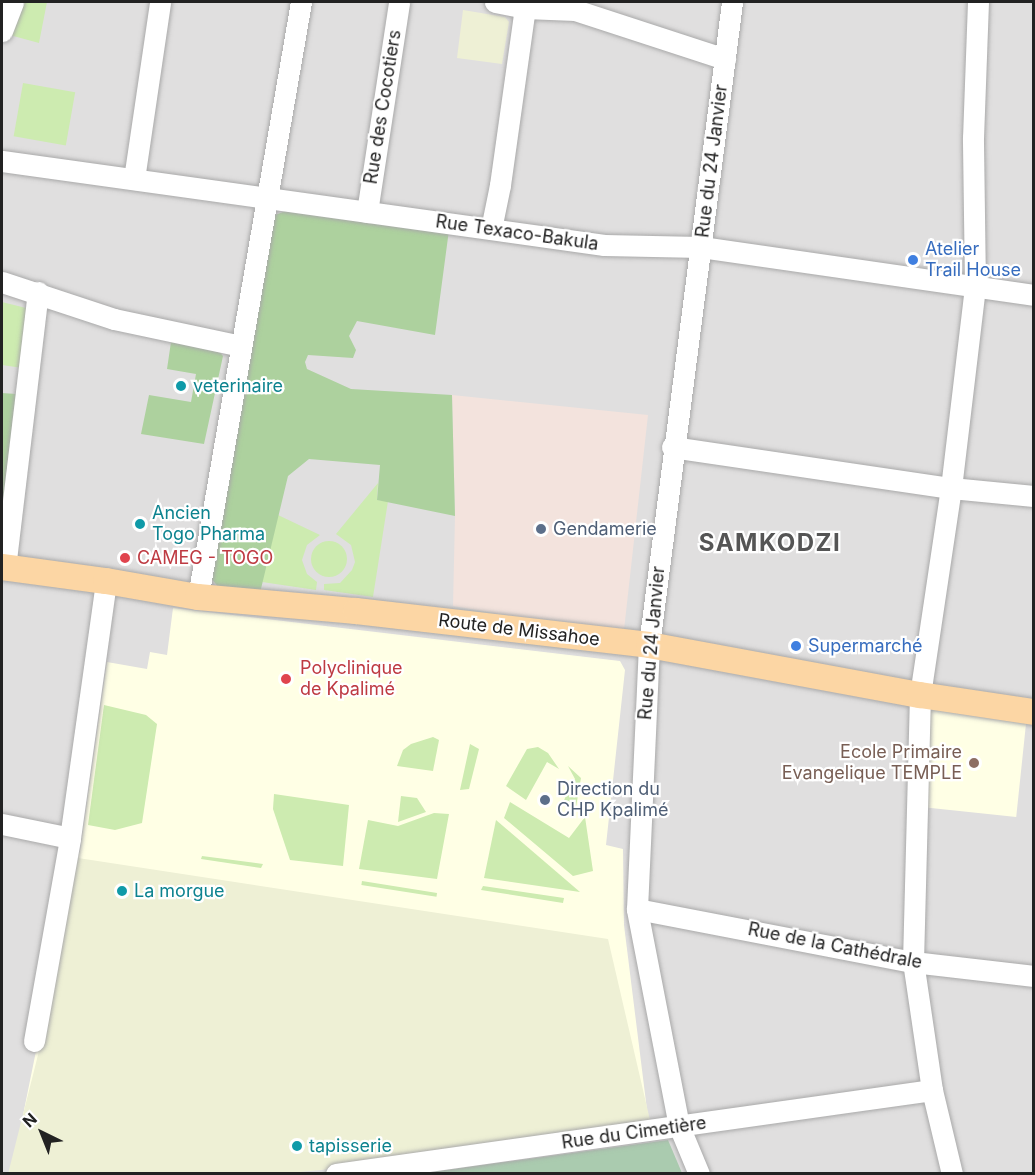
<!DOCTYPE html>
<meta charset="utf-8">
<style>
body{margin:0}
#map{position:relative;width:1035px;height:1175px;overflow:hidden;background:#f2efe9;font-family:Inter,sans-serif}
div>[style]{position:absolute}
.residential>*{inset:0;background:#e0dfdf;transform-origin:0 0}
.education>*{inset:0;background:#ffffe5;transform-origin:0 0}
.military>*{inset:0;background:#f3e3dd}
.farmland>*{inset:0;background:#eef0d5}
.grass>*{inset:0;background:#cdebb0;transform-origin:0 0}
.round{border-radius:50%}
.forest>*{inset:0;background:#add19e}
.cemetery>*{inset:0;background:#aacbaf}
.roads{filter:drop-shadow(0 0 2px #a9a9a9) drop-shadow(0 0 2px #a9a9a9)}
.minor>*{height:21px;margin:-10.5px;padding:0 10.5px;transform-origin:10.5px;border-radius:10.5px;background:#fff}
.major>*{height:26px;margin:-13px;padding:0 13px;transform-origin:13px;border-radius:13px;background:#fcd6a4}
.dots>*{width:16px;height:16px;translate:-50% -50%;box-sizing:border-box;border:3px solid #fff;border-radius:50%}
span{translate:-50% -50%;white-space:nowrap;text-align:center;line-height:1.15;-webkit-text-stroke:4.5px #fff;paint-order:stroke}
.street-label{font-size:18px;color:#222}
.shop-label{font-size:18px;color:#366cbe}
.left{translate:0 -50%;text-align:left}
.culture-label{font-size:18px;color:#0d838f}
.service-label{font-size:18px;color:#4e5e75}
.health-label{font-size:18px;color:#be3a42}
.education-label{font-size:18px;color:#785e54}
.right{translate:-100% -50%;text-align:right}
.district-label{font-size:24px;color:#555;font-weight:700;letter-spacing:1.5px}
.frame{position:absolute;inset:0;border:3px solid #222;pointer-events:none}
.north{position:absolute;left:12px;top:1103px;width:60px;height:60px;-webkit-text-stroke:4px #fff;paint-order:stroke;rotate:317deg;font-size:16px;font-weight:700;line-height:24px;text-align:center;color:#222}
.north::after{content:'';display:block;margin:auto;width:21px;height:27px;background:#222;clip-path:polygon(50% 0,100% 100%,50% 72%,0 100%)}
</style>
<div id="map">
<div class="residential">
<i style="left:2px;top:2px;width:1031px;height:1172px"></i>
</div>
<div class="education">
<i style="clip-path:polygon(173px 608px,620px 661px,625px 670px,606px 845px,623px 849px,624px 925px,650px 1134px,11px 1174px,73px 869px,80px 851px,107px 662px,147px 669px,150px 652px,167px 655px)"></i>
<i style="left:927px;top:709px;width:100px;height:98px;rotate:6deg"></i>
</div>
<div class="military">
<i style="clip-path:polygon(452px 395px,648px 415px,624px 630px,542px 621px,453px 606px,455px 516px)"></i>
</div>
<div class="farmland">
<i style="clip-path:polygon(463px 10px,505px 17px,509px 22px,502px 64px,457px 58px)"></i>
<i style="clip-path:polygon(78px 858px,608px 939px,653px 1133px,648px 1138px,290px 1173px,8px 1174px,40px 1047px)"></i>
</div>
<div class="grass">
<i style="clip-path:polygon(16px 2px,47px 2px,39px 43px,6px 34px)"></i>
<i style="left:23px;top:83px;width:53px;height:54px;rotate:10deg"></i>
<i style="clip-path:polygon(2px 302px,38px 311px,29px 369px,2px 365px)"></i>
<i style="clip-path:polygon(378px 483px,377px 500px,388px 501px,373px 597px,324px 590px,324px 584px,340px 583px,352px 570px,355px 562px,351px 545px,336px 534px)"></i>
<i style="clip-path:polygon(278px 515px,320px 535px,307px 545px,302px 560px,307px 574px,317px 582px,316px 590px,262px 582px)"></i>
<i class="round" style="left:311px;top:541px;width:36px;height:36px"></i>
<i style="clip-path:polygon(104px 705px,146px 715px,157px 724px,142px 823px,115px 830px,88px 825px)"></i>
<i style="clip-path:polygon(433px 737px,439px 740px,433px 771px,397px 766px,403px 750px,411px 744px)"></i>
<i style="clip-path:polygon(470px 744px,479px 749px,469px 789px,460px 790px)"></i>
<i style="clip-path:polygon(538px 747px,548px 753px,559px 769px,547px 762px,526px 800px,506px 786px,527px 749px)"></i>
<i style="clip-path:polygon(568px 766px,581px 778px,576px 807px,564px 800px,575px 779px)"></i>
<i style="clip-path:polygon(274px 794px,349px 805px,343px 866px,290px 860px,273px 809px)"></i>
<i style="clip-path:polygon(401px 796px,417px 798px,426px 812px,398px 822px)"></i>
<i style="clip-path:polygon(510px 802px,569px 838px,585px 817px,593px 871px,573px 876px,504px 818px)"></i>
<i style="clip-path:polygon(434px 813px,449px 814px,437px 879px,359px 869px,368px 820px,398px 826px)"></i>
<i style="clip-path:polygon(496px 820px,580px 892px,484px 878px)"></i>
<i style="clip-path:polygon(202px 856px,263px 864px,261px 868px,201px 859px)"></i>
<i style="left:362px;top:881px;width:76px;height:4px;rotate:9deg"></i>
<i style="clip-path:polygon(483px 886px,564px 898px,563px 903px,481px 890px)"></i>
</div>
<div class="forest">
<i style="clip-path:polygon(291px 209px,449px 230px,435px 335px,357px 321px,349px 336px,356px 350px,353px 358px,308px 355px,305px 362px,307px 369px,351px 389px,452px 395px,455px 516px,377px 500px,380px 465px,309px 459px,288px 476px,260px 593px,219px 588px,206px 572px,275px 215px)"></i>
<i style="clip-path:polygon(171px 342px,218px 350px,223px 356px,204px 444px,141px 434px,149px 395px,191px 402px,196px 374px,167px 369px)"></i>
<i style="clip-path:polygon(2px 393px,16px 394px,2px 547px)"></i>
</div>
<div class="cemetery">
<i style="clip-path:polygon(668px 1140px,682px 1173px,424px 1173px)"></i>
</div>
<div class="roads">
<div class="minor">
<i style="left:495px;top:2px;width:31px;rotate:11deg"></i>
<i style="left:525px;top:8px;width:50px;rotate:2.3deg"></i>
<i style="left:575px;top:10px;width:158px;rotate:18.1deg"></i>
<i style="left:2px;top:31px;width:31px;rotate:-69deg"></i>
<i style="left:2px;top:161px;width:608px;rotate:7.94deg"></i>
<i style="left:604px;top:245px;width:97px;rotate:1.2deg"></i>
<i style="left:701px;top:247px;width:336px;rotate:8.2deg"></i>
<i style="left:134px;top:179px;width:179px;rotate:-81.6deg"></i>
<i style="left:367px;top:212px;width:212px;rotate:-81.3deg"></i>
<i style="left:491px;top:229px;width:45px;rotate:-78.4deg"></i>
<i style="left:500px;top:185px;width:179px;rotate:-82deg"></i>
<i style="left:2px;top:282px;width:118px;rotate:18.3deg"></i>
<i style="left:114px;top:319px;width:130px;rotate:12deg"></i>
<i style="left:672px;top:447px;width:282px;rotate:8.4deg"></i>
<i style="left:951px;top:488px;width:83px;rotate:5.5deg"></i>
<i style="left:5px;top:568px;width:278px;rotate:-83.2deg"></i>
<i style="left:198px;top:597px;width:604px;rotate:-80.18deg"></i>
<i style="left:2px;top:824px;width:69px;rotate:11.6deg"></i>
<i style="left:637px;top:909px;width:281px;rotate:10.9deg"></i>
<i style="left:913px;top:962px;width:122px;rotate:6.6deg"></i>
<i style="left:34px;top:1041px;width:206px;rotate:-79.9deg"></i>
<i style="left:70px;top:838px;width:260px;rotate:-82deg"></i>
<i style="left:336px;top:1174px;width:602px;rotate:-8.02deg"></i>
<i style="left:699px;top:1174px;width:52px;rotate:-112.6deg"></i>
<i style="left:679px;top:1126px;width:221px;rotate:-101deg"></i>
<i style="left:637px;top:909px;width:264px;rotate:-87.4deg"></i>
<i style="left:649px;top:645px;width:648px;rotate:-82.64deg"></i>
<i style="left:952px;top:1174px;width:86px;rotate:-103.4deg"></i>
<i style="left:932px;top:1090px;width:129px;rotate:-98.4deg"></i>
<i style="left:913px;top:962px;width:267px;rotate:-88.5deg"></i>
<i style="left:920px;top:695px;width:209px;rotate:-81.5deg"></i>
<i style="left:951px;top:488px;width:203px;rotate:-83.2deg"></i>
<i style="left:975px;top:286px;width:148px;rotate:-90.8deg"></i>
<i style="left:973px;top:138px;width:136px;rotate:-87.9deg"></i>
</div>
<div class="major">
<i style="left:2px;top:567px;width:105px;rotate:7.7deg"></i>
<i style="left:106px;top:581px;width:93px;rotate:9.9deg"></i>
<i style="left:198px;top:597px;width:159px;rotate:5.1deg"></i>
<i style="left:356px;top:611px;width:295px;rotate:6.6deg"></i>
<i style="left:649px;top:645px;width:276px;rotate:10.5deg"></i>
<i style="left:920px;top:695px;width:115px;rotate:8.5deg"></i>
</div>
</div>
<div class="dots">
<i style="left:913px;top:260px;background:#3f7fe0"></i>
<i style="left:181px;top:386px;background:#0f9aa8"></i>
<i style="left:140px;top:524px;background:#0f9aa8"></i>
<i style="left:541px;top:529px;background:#5c6f8a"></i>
<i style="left:125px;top:558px;background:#e0444e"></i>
<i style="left:796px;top:646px;background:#3f7fe0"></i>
<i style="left:286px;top:679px;background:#e0444e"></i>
<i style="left:974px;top:763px;background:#8d6e63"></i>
<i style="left:545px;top:800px;background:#5c6f8a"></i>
<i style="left:122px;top:891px;background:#0f9aa8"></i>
<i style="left:297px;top:1146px;background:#0f9aa8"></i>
</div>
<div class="street-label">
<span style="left:383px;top:107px;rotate:-81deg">Rue des Cocotiers</span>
<span style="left:712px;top:161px;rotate:-83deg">Rue du 24 Janvier</span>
<span style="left:517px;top:233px;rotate:8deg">Rue Texaco-Bakula</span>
<span style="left:519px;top:630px;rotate:7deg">Route de Missahoe</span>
<span style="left:652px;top:643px;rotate:-85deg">Rue du 24 Janvier</span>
<span style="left:835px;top:946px;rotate:11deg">Rue de la Cathédrale</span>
<span style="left:634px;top:1133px;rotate:-8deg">Rue du Cimetière</span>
</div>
<div class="shop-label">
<span class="left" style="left:925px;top:260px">Atelier<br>Trail House</span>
<span class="left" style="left:808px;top:646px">Supermarché</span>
</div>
<div class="culture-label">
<span class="left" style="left:193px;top:386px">veterinaire</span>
<span class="left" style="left:152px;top:524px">Ancien<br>Togo Pharma</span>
<span class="left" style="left:134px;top:891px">La morgue</span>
<span class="left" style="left:309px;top:1146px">tapisserie</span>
</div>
<div class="service-label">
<span class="left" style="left:553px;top:529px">Gendamerie</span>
<span class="left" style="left:557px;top:800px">Direction du<br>CHP Kpalimé</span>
</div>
<div class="health-label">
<span class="left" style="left:137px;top:558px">CAMEG - TOGO</span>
<span class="left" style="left:300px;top:679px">Polyclinique<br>de Kpalimé</span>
</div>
<div class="education-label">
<span class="right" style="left:962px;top:763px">Ecole Primaire<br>Evangelique TEMPLE</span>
</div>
<div class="district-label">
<span style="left:770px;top:543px">SAMKODZI</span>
</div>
<div class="frame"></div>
<div class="north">N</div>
</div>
